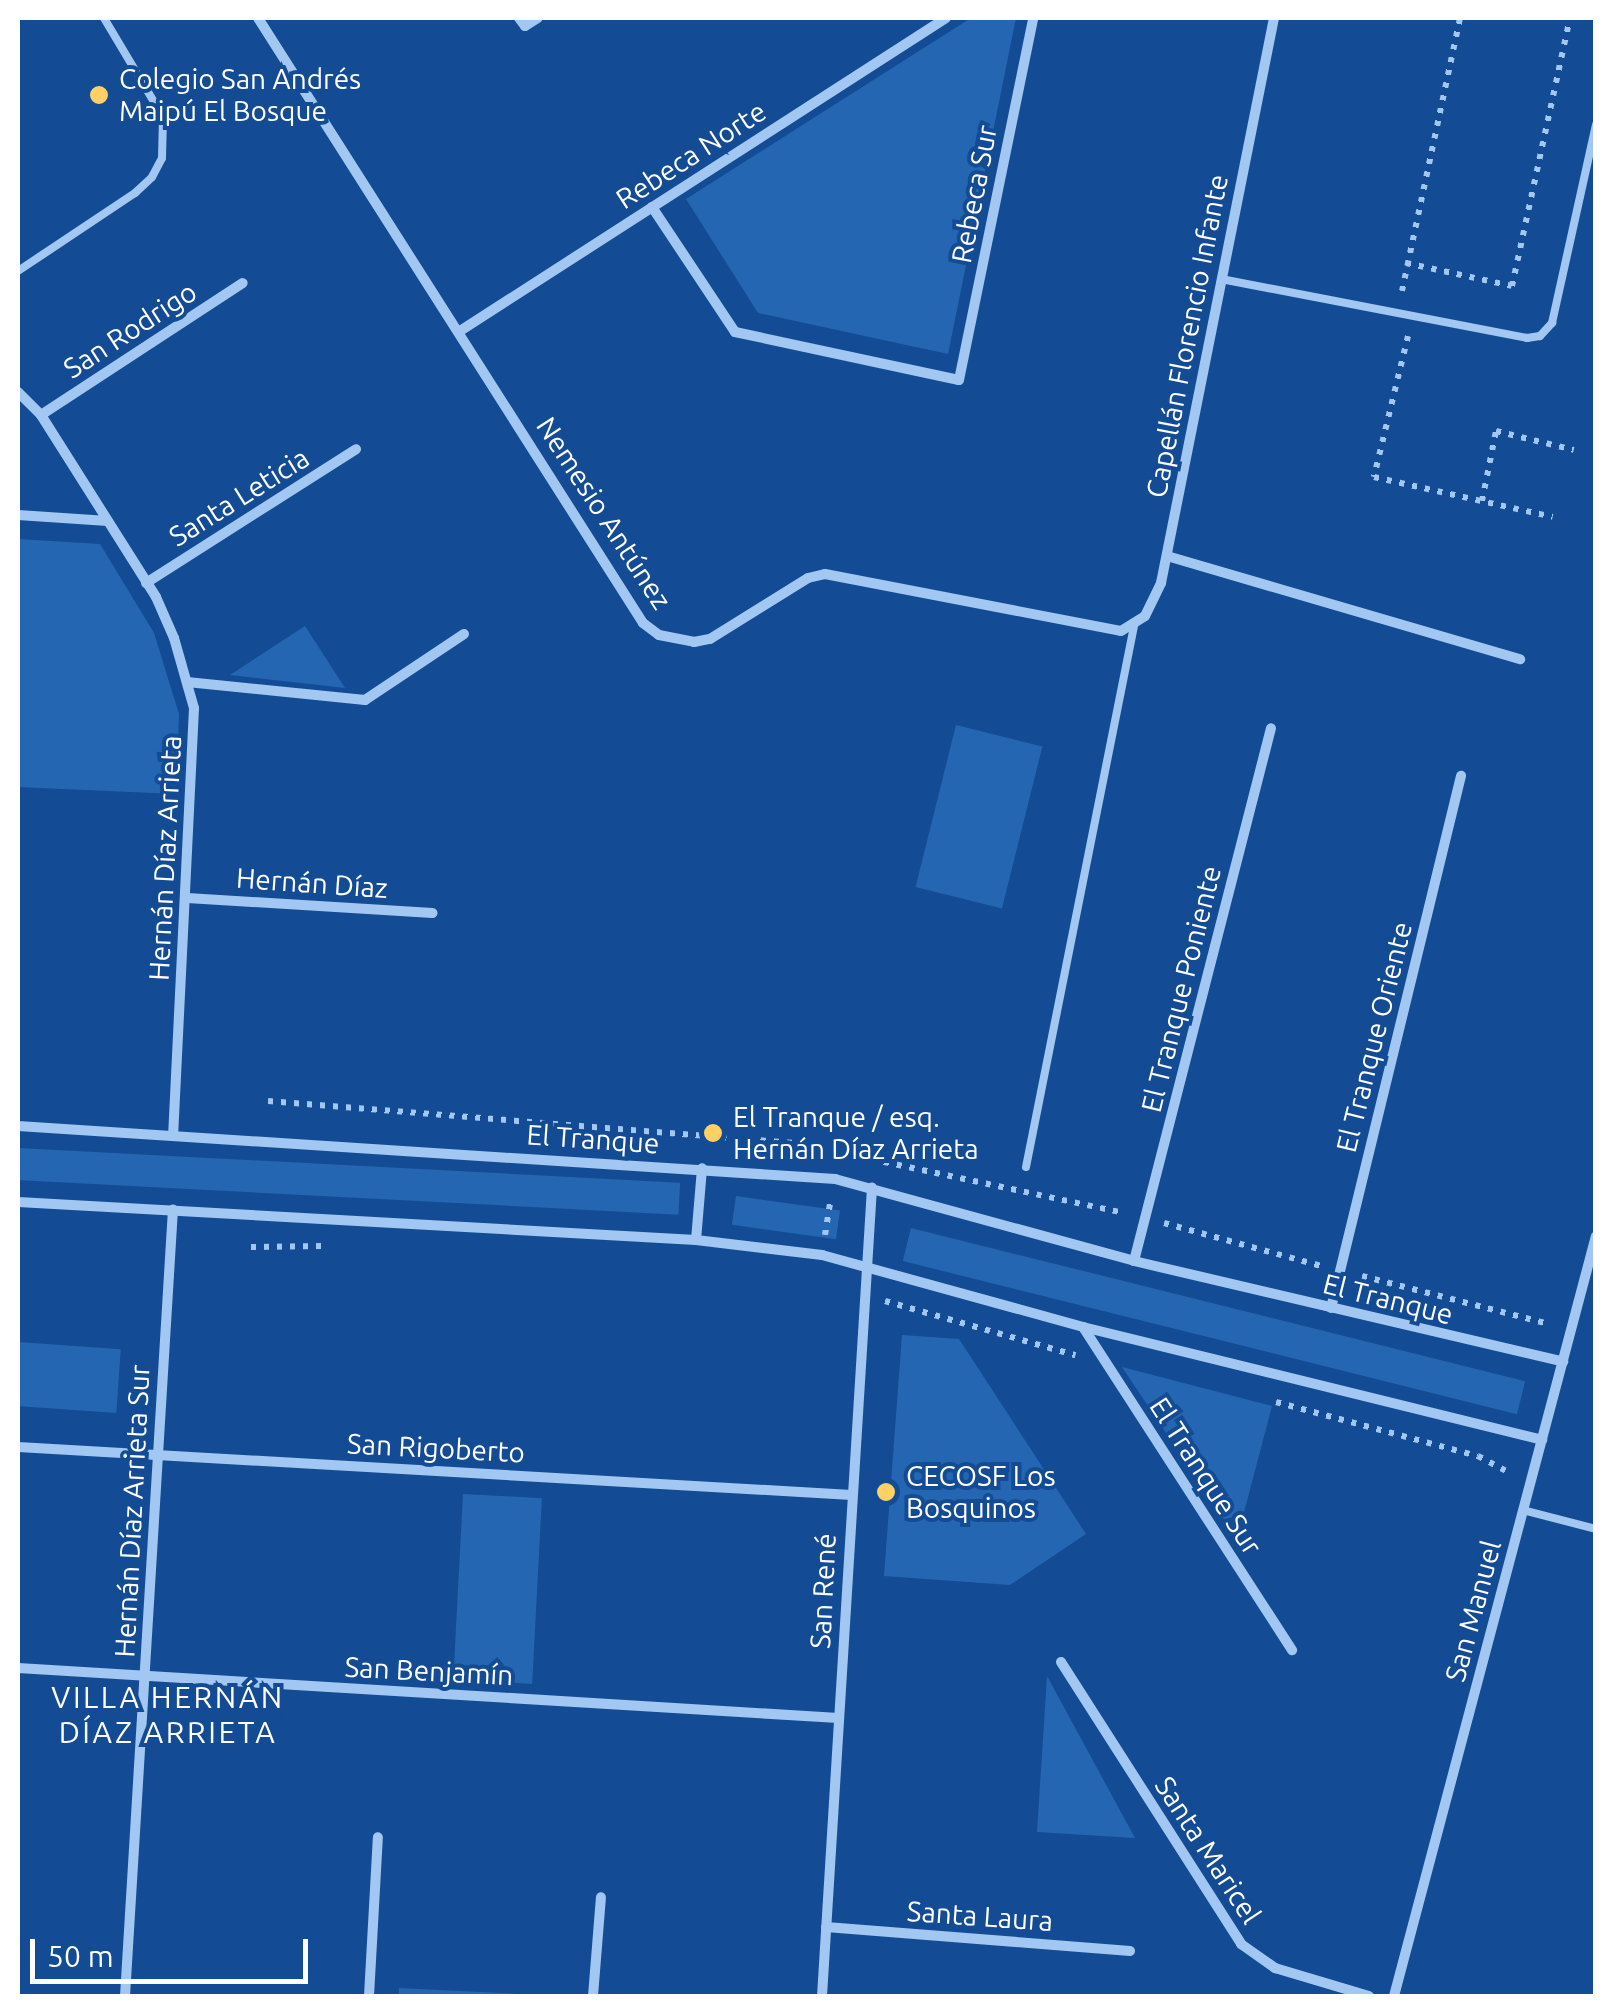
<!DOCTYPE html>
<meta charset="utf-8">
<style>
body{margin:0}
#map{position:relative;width:1613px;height:2014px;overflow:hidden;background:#134c94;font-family:Ubuntu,sans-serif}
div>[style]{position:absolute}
.green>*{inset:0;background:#2566b3;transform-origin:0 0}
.path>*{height:6px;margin-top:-3px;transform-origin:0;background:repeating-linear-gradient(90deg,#a2c7f2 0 5px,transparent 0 13px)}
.service>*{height:8px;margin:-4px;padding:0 4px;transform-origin:4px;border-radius:4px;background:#a2c7f2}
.minor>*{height:10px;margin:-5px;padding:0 5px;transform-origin:5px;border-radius:5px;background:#a2c7f2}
.dots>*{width:28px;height:28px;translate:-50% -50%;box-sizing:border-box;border:5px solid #134c94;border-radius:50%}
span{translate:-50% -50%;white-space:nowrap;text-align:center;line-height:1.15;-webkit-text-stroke:8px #134c94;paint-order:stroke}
.poi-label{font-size:28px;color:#fff}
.left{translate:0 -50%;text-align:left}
.street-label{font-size:28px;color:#fff}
.neighbourhood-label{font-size:30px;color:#fff;letter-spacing:2.5px}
.frame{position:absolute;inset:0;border:20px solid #fff;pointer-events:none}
.scale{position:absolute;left:30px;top:1939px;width:278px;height:45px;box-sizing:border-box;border:5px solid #fff;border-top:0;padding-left:12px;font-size:30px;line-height:35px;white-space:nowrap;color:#fff;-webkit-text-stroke:8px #134c94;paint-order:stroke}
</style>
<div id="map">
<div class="green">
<i style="clip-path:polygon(971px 18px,1016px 18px,948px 354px,758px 313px,686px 199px)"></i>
<i style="clip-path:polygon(18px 539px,100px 544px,154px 633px,179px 714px,176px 794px,18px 787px)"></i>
<i style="clip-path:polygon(305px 626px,345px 688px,230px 675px)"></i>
<i style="left:956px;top:725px;width:89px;height:167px;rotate:14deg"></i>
<i style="left:18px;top:1148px;width:663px;height:32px;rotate:3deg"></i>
<i style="left:736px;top:1196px;width:105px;height:29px;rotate:8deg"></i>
<i style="left:911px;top:1228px;width:633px;height:34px;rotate:14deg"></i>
<i style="clip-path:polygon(902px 1335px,959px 1339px,1086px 1534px,1010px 1585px,884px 1576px)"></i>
<i style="left:18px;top:1342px;width:103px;height:64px;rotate:4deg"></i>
<i style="clip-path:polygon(1122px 1367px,1272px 1406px,1237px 1539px)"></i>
<i style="left:463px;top:1494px;width:79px;height:186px;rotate:3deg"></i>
<i style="clip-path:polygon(1047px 1676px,1135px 1838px,1037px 1832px)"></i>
<i style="clip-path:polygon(399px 1988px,560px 1996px,399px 1996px)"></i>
</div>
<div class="path">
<i style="left:1406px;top:263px;width:108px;rotate:12.2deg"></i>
<i style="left:1512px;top:286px;width:274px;rotate:-77.8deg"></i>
<i style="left:1402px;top:291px;width:279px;rotate:-78deg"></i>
<i style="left:1408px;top:336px;width:145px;rotate:103.6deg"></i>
<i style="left:1374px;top:477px;width:183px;rotate:12.6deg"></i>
<i style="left:1482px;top:501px;width:71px;rotate:-78.7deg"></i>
<i style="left:1496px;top:431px;width:80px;rotate:13.7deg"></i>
<i style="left:268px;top:1101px;width:529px;rotate:4.56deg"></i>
<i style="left:795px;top:1143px;width:335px;rotate:12deg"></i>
<i style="left:1164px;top:1223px;width:163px;rotate:15.3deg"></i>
<i style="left:825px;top:1235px;width:37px;rotate:-81deg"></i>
<i style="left:251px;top:1247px;width:71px;rotate:-0.8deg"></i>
<i style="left:1362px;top:1276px;width:193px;rotate:14.4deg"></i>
<i style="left:885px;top:1301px;width:198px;rotate:15.9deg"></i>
<i style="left:1276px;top:1402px;width:209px;rotate:15deg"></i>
<i style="left:1478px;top:1456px;width:38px;rotate:28deg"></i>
</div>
<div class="service">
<i style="left:18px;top:271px;width:141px;rotate:-33.7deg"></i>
<i style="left:135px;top:193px;width:23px;rotate:-43deg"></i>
<i style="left:152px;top:177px;width:21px;rotate:-62deg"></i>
<i style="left:162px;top:158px;width:41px;rotate:-88.6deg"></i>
<i style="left:163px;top:117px;width:115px;rotate:-120.8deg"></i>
<i style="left:1221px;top:279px;width:312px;rotate:10.9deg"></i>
<i style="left:1527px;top:338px;width:13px;rotate:-9deg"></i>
<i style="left:1540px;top:336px;width:18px;rotate:-47deg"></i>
<i style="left:1552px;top:323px;width:203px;rotate:-77.5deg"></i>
<i style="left:1026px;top:1167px;width:552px;rotate:-78.71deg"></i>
<i style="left:1523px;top:1510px;width:75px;rotate:14.6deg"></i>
</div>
<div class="minor">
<i style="left:258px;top:18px;width:717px;rotate:57.53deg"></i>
<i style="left:643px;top:623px;width:20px;rotate:37deg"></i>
<i style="left:659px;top:635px;width:36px;rotate:11deg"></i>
<i style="left:694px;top:642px;width:16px;rotate:-11deg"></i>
<i style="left:710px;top:639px;width:115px;rotate:-31.9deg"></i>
<i style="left:808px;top:578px;width:17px;rotate:-13deg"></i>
<i style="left:825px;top:574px;width:301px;rotate:10.9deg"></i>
<i style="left:1121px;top:631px;width:28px;rotate:-32deg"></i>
<i style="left:1145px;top:616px;width:37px;rotate:-64deg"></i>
<i style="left:1161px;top:583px;width:576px;rotate:-78.69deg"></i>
<i style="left:519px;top:18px;width:10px;rotate:53deg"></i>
<i style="left:525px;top:26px;width:15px;rotate:-32deg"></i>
<i style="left:652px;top:207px;width:150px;rotate:56.4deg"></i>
<i style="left:735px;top:332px;width:229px;rotate:12.1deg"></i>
<i style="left:959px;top:380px;width:369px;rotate:-78.4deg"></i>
<i style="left:460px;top:331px;width:578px;rotate:-32.78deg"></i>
<i style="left:18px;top:392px;width:33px;rotate:45deg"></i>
<i style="left:41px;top:415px;width:215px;rotate:57.7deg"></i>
<i style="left:156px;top:597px;width:45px;rotate:66.3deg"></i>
<i style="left:174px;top:638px;width:73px;rotate:74.1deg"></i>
<i style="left:194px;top:708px;width:428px;rotate:92.8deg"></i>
<i style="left:41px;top:415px;width:241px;rotate:-33.2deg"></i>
<i style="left:18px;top:515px;width:90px;rotate:3.8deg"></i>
<i style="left:1167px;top:556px;width:368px;rotate:16.3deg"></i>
<i style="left:146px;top:583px;width:249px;rotate:-32.5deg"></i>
<i style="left:187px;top:682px;width:179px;rotate:5.8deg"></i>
<i style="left:365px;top:700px;width:119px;rotate:-33.7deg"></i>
<i style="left:187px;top:898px;width:246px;rotate:3.5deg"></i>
<i style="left:18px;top:1126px;width:819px;rotate:3.71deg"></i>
<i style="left:835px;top:1179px;width:310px;rotate:15.3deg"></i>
<i style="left:1134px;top:1261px;width:441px;rotate:13.2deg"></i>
<i style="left:18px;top:1202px;width:679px;rotate:3.21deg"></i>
<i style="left:696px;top:1240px;width:127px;rotate:6.8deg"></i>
<i style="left:822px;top:1255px;width:271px;rotate:15.4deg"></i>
<i style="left:1083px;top:1327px;width:473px;rotate:13.8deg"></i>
<i style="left:696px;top:1240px;width:72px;rotate:-85.2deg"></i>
<i style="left:1134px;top:1261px;width:550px;rotate:-75.58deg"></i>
<i style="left:1331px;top:1308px;width:548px;rotate:-76.27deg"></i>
<i style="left:1083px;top:1327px;width:385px;rotate:57.1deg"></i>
<i style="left:18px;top:1447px;width:835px;rotate:3.29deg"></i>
<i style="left:1061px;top:1662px;width:335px;rotate:57.4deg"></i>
<i style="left:1241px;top:1944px;width:42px;rotate:35.2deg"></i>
<i style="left:1275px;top:1968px;width:98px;rotate:16.6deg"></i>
<i style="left:18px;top:1668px;width:822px;rotate:3.49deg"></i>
<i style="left:826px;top:1927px;width:305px;rotate:4.5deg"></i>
<i style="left:125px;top:1996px;width:788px;rotate:-86.51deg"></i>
<i style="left:369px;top:1996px;width:159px;rotate:-86.8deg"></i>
<i style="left:593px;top:1996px;width:99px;rotate:-85.4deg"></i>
<i style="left:822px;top:1996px;width:810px;rotate:-86.46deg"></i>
<i style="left:1394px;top:1996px;width:786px;rotate:-75.12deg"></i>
</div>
<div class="dots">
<i style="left:99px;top:95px;background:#ffd063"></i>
<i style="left:713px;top:1133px;background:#ffd063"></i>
<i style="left:886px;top:1492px;background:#ffd063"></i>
</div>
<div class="poi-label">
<span class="left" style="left:119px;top:95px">Colegio San Andrés<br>Maipú El Bosque</span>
<span class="left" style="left:733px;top:1133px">El Tranque / esq.<br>Hernán Díaz Arrieta</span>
<span class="left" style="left:906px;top:1492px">CECOSF Los<br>Bosquinos</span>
</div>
<div class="street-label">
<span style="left:691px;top:155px;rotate:-33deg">Rebeca Norte</span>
<span style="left:974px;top:194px;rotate:-79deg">Rebeca Sur</span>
<span style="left:130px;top:330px;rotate:-33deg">San Rodrigo</span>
<span style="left:1187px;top:336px;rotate:-79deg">Capellán Florencio Infante</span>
<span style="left:239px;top:497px;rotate:-32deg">Santa Leticia</span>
<span style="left:604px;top:513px;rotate:57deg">Nemesio Antúnez</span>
<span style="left:165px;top:858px;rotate:-87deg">Hernán Díaz Arrieta</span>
<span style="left:312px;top:883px;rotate:4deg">Hernán Díaz</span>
<span style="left:1181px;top:989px;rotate:-76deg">El Tranque Poniente</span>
<span style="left:1374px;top:1037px;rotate:-76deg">El Tranque Oriente</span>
<span style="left:593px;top:1139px;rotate:4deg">El Tranque</span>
<span style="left:1388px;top:1299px;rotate:14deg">El Tranque</span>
<span style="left:436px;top:1448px;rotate:3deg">San Rigoberto</span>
<span style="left:1206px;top:1476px;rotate:57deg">El Tranque Sur</span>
<span style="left:132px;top:1511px;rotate:-87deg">Hernán Díaz Arrieta Sur</span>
<span style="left:823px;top:1591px;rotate:-87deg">San René</span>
<span style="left:1473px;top:1611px;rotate:-75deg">San Manuel</span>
<span style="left:429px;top:1671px;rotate:3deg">San Benjamín</span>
<span style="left:1208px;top:1850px;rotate:57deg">Santa Maricel</span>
<span style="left:980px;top:1916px;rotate:4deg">Santa Laura</span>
</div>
<div class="neighbourhood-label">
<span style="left:168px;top:1714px">VILLA HERNÁN<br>DÍAZ ARRIETA</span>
</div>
<div class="frame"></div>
<div class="scale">50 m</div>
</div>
